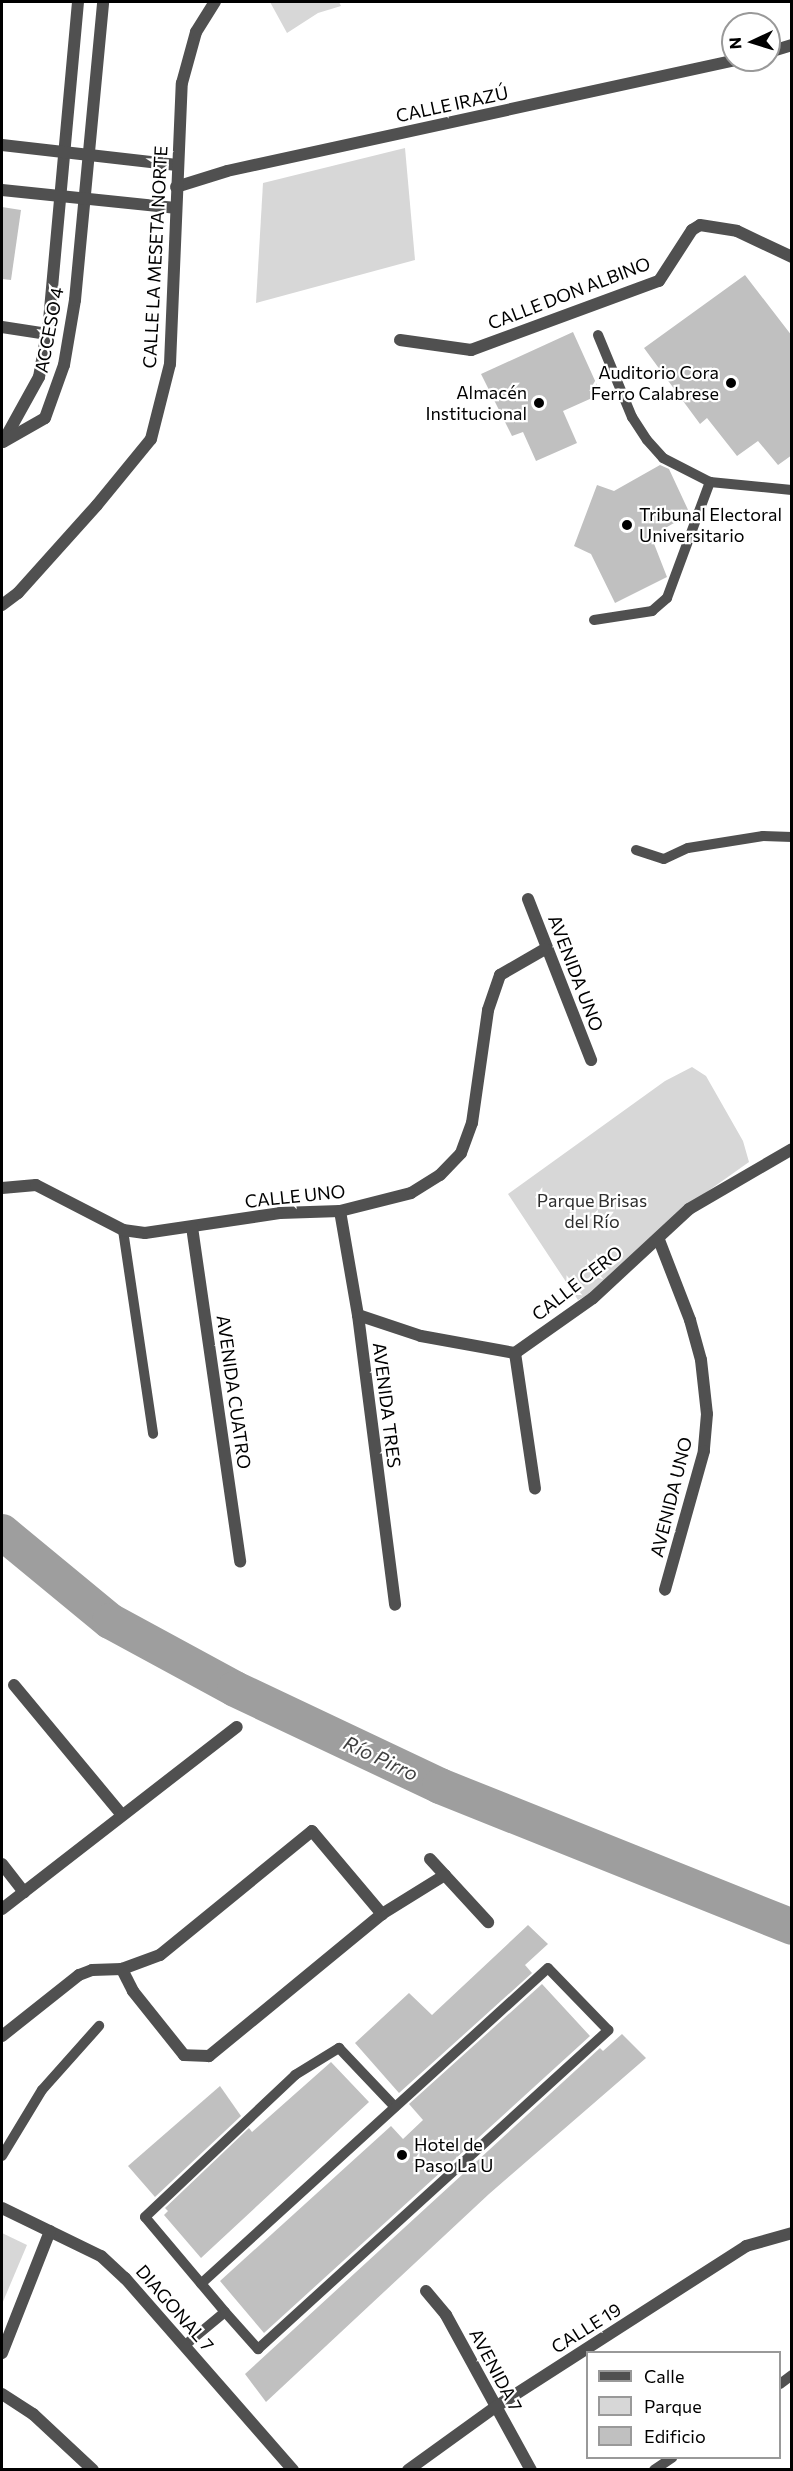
<!DOCTYPE html>
<meta charset="utf-8">
<style>
body{margin:0}
#map{position:relative;width:793px;height:2471px;overflow:hidden;background:#fff;font-family:Commissioner,sans-serif}
div>[style]{position:absolute}
.green>*{inset:0;background:#d7d7d7}
.river>*{height:36px;margin:-18px;padding:0 18px;transform-origin:18px;border-radius:18px;background:#9e9e9e}
.building>*{inset:0;background:#c0c0c0}
.lane>*{height:10px;margin:-5px;padding:0 5px;transform-origin:5px;border-radius:5px;background:#505050}
.street>*{height:12px;margin:-6px;padding:0 6px;transform-origin:6px;border-radius:6px;background:#505050}
.dots>*{width:16px;height:16px;translate:-50% -50%;box-sizing:border-box;border:3px solid #fff;border-radius:50%}
span{translate:-50% -50%;white-space:nowrap;text-align:center;line-height:1.15;-webkit-text-stroke:4.5px #fff;paint-order:stroke}
.street-label{font-size:18px;color:#000}
.poi-label{font-size:18px;color:#000}
.right{translate:-100% -50%;text-align:right}
.left{translate:0 -50%;text-align:left}
.park-label{font-size:18px;color:#2e2e2e}
.water-label{font-size:20px;color:#3f3f3f;font-style:italic}
.frame{position:absolute;inset:0;border:3px solid #000;pointer-events:none}
.legend{position:absolute;left:586px;top:2351px;width:195px;height:108px;box-sizing:border-box;background:#fff;border:2px solid #999;margin:0;padding:8px 10px;list-style:none;font-size:18px;color:#000}
.legend li{display:flex;align-items:center;gap:12px;height:30px}
.legend b{width:30px;border:2px solid #999}
.north{position:absolute;left:721px;top:12px;width:60px;height:60px;box-sizing:border-box;background:#fff;border:2px solid #999;border-radius:50%;rotate:266deg;font-size:16px;font-weight:700;line-height:24px;text-align:center;color:#000}
.north::after{content:'';display:block;margin:auto;width:21px;height:27px;background:#000;clip-path:polygon(50% 0,100% 100%,50% 72%,0 100%)}
</style>
<div id="map">
<div class="green">
<i style="clip-path:polygon(270px 2px,339px 2px,341px 6px,318px 13px,287px 33px)"></i>
<i style="clip-path:polygon(405px 148px,415px 260px,256px 303px,263px 183px)"></i>
<i style="clip-path:polygon(692px 1067px,706px 1076px,743px 1141px,749px 1162px,684px 1208px,591px 1293px,578px 1300px,508px 1194px,665px 1081px)"></i>
<i style="clip-path:polygon(2px 2233px,27px 2245px,2px 2304px)"></i>
</div>
<div class="river">
<i style="left:2px;top:1532px;width:140px;rotate:39.5deg"></i>
<i style="left:110px;top:1621px;width:142px;rotate:28.5deg"></i>
<i style="left:235px;top:1689px;width:227px;rotate:25.3deg"></i>
<i style="left:440px;top:1786px;width:379px;rotate:21.8deg"></i>
</div>
<div class="building">
<i style="clip-path:polygon(2px 207px,21px 210px,11px 280px,2px 279px)"></i>
<i style="clip-path:polygon(745px 275px,792px 336px,792px 455px,778px 465px,758px 441px,737px 456px,707px 418px,700px 424px,644px 348px)"></i>
<i style="clip-path:polygon(573px 332px,601px 394px,563px 411px,577px 443px,536px 461px,523px 432px,512px 436px,481px 374px)"></i>
<i style="clip-path:polygon(660px 465px,669px 469px,690px 514px,651px 536px,667px 577px,615px 603px,591px 554px,574px 546px,597px 485px,614px 491px)"></i>
<i style="clip-path:polygon(528px 1925px,548px 1944px,525px 1965px,532px 1973px,399px 2093px,355px 2043px,409px 1993px,432px 2015px)"></i>
<i style="clip-path:polygon(542px 1984px,590px 2036px,264px 2333px,220px 2281px,391px 2126px,403px 2139px,423px 2120px,409px 2104px)"></i>
<i style="clip-path:polygon(622px 2034px,646px 2058px,489px 2194px,266px 2402px,245px 2374px,600px 2048px,603px 2051px)"></i>
<i style="clip-path:polygon(331px 2062px,369px 2102px,201px 2258px,164px 2215px,168px 2211px,165px 2208px,249px 2128px,252px 2132px)"></i>
<i style="clip-path:polygon(220px 2086px,241px 2116px,155px 2197px,128px 2166px)"></i>
</div>
<div class="lane">
<i style="left:598px;top:335px;width:89px;rotate:67.5deg"></i>
<i style="left:632px;top:417px;width:27px;rotate:57deg"></i>
<i style="left:647px;top:440px;width:24px;rotate:48deg"></i>
<i style="left:663px;top:458px;width:53px;rotate:27.1deg"></i>
<i style="left:594px;top:620px;width:59px;rotate:-8.8deg"></i>
<i style="left:652px;top:611px;width:20px;rotate:-41deg"></i>
<i style="left:667px;top:598px;width:124px;rotate:-69.7deg"></i>
<i style="left:710px;top:482px;width:82px;rotate:5.6deg"></i>
<i style="left:636px;top:850px;width:29px;rotate:18deg"></i>
<i style="left:664px;top:859px;width:26px;rotate:-25deg"></i>
<i style="left:688px;top:848px;width:76px;rotate:-9.1deg"></i>
<i style="left:763px;top:836px;width:29px;rotate:2deg"></i>
<i style="left:123px;top:1230px;width:206px;rotate:81.6deg"></i>
<i style="left:2px;top:2156px;width:77px;rotate:-58.8deg"></i>
<i style="left:42px;top:2090px;width:86px;rotate:-48.3deg"></i>
<i style="left:225px;top:2312px;width:124px;rotate:-130.1deg"></i>
<i style="left:145px;top:2217px;width:207px;rotate:-43.4deg"></i>
<i style="left:295px;top:2075px;width:52px;rotate:-31.5deg"></i>
<i style="left:339px;top:2048px;width:81px;rotate:46.5deg"></i>
<i style="left:184px;top:2346px;width:53px;rotate:-39.7deg"></i>
<i style="left:225px;top:2312px;width:50px;rotate:48.3deg"></i>
<i style="left:258px;top:2349px;width:474px;rotate:-42.3deg"></i>
<i style="left:608px;top:2030px;width:86px;rotate:-134.1deg"></i>
<i style="left:548px;top:1968px;width:469px;rotate:137.7deg"></i>
<i style="left:780px;top:2384px;width:15px;rotate:-37deg"></i>
<i style="left:654px;top:2470px;width:22px;rotate:-34deg"></i>
</div>
<div class="street">
<i style="left:78px;top:2px;width:320px;rotate:95.2deg"></i>
<i style="left:49px;top:321px;width:57px;rotate:100.1deg"></i>
<i style="left:39px;top:377px;width:74px;rotate:119deg"></i>
<i style="left:3px;top:442px;width:48px;rotate:-29.7deg"></i>
<i style="left:45px;top:418px;width:56px;rotate:-70.3deg"></i>
<i style="left:64px;top:365px;width:66px;rotate:-80.4deg"></i>
<i style="left:75px;top:300px;width:299px;rotate:-84.6deg"></i>
<i style="left:769px;top:52px;width:24px;rotate:-17deg"></i>
<i style="left:2px;top:145px;width:176px;rotate:6.5deg"></i>
<i style="left:176px;top:187px;width:53px;rotate:-17.4deg"></i>
<i style="left:227px;top:171px;width:521px;rotate:-12.3deg"></i>
<i style="left:2px;top:190px;width:174px;rotate:5.9deg"></i>
<i style="left:2px;top:327px;width:46px;rotate:8.8deg"></i>
<i style="left:400px;top:340px;width:72px;rotate:8deg"></i>
<i style="left:471px;top:350px;width:200px;rotate:-20.2deg"></i>
<i style="left:659px;top:281px;width:61px;rotate:-57.1deg"></i>
<i style="left:692px;top:230px;width:9px;rotate:-32deg"></i>
<i style="left:700px;top:225px;width:37px;rotate:9deg"></i>
<i style="left:737px;top:231px;width:61px;rotate:25.3deg"></i>
<i style="left:2px;top:605px;width:20px;rotate:-37deg"></i>
<i style="left:18px;top:593px;width:118px;rotate:-48.1deg"></i>
<i style="left:97px;top:505px;width:85px;rotate:-50.7deg"></i>
<i style="left:151px;top:439px;width:77px;rotate:-75.8deg"></i>
<i style="left:170px;top:364px;width:281px;rotate:-87.6deg"></i>
<i style="left:182px;top:83px;width:53px;rotate:-74.6deg"></i>
<i style="left:196px;top:32px;width:36px;rotate:-58deg"></i>
<i style="left:528px;top:899px;width:173px;rotate:68.6deg"></i>
<i style="left:2px;top:1188px;width:34px;rotate:-5deg"></i>
<i style="left:36px;top:1185px;width:98px;rotate:27.3deg"></i>
<i style="left:123px;top:1230px;width:22px;rotate:8deg"></i>
<i style="left:145px;top:1233px;width:136px;rotate:-8.4deg"></i>
<i style="left:280px;top:1213px;width:60px;rotate:-1.9deg"></i>
<i style="left:340px;top:1211px;width:73px;rotate:-14.2deg"></i>
<i style="left:411px;top:1193px;width:34px;rotate:-32deg"></i>
<i style="left:440px;top:1175px;width:30px;rotate:-46deg"></i>
<i style="left:461px;top:1153px;width:32px;rotate:-70deg"></i>
<i style="left:472px;top:1123px;width:114px;rotate:-81.9deg"></i>
<i style="left:488px;top:1010px;width:37px;rotate:-71deg"></i>
<i style="left:500px;top:975px;width:52px;rotate:-30deg"></i>
<i style="left:340px;top:1211px;width:106px;rotate:80.2deg"></i>
<i style="left:358px;top:1315px;width:292px;rotate:82.7deg"></i>
<i style="left:192px;top:1227px;width:338px;rotate:81.8deg"></i>
<i style="left:659px;top:1240px;width:86px;rotate:68.8deg"></i>
<i style="left:690px;top:1320px;width:41px;rotate:74.6deg"></i>
<i style="left:701px;top:1360px;width:54px;rotate:83.7deg"></i>
<i style="left:707px;top:1414px;width:37px;rotate:95deg"></i>
<i style="left:704px;top:1451px;width:144px;rotate:105.7deg"></i>
<i style="left:358px;top:1315px;width:66px;rotate:18.4deg"></i>
<i style="left:421px;top:1336px;width:96px;rotate:10.3deg"></i>
<i style="left:515px;top:1353px;width:95px;rotate:-35.2deg"></i>
<i style="left:593px;top:1298px;width:131px;rotate:-42.8deg"></i>
<i style="left:689px;top:1209px;width:119px;rotate:-30.2deg"></i>
<i style="left:515px;top:1353px;width:137px;rotate:81.6deg"></i>
<i style="left:14px;top:1685px;width:169px;rotate:50.3deg"></i>
<i style="left:430px;top:1859px;width:86px;rotate:47.4deg"></i>
<i style="left:2px;top:1864px;width:36px;rotate:52deg"></i>
<i style="left:2px;top:1909px;width:297px;rotate:-37.8deg"></i>
<i style="left:382px;top:1914px;width:74px;rotate:-31.8deg"></i>
<i style="left:2px;top:2036px;width:98px;rotate:-38.4deg"></i>
<i style="left:79px;top:1975px;width:14px;rotate:-21deg"></i>
<i style="left:92px;top:1970px;width:30px;rotate:-2deg"></i>
<i style="left:122px;top:1969px;width:40px;rotate:-20.2deg"></i>
<i style="left:160px;top:1955px;width:196px;rotate:-39.2deg"></i>
<i style="left:312px;top:1831px;width:109px;rotate:49.9deg"></i>
<i style="left:382px;top:1914px;width:224px;rotate:140.6deg"></i>
<i style="left:209px;top:2056px;width:25px;rotate:-178deg"></i>
<i style="left:184px;top:2055px;width:82px;rotate:-128.6deg"></i>
<i style="left:133px;top:1991px;width:25px;rotate:-117deg"></i>
<i style="left:2px;top:2208px;width:110px;rotate:25.9deg"></i>
<i style="left:101px;top:2256px;width:33px;rotate:43deg"></i>
<i style="left:125px;top:2278px;width:255px;rotate:48.8deg"></i>
<i style="left:426px;top:2291px;width:31px;rotate:50deg"></i>
<i style="left:446px;top:2315px;width:177px;rotate:61.3deg"></i>
<i style="left:2px;top:2353px;width:131px;rotate:-68.5deg"></i>
<i style="left:2px;top:2394px;width:37px;rotate:33deg"></i>
<i style="left:33px;top:2414px;width:82px;rotate:43deg"></i>
<i style="left:408px;top:2470px;width:106px;rotate:-35.8deg"></i>
<i style="left:494px;top:2408px;width:300px;rotate:-32.7deg"></i>
<i style="left:746px;top:2246px;width:48px;rotate:-15.8deg"></i>
</div>
<div class="dots">
<i style="left:731px;top:383px;background:#000"></i>
<i style="left:539px;top:403px;background:#000"></i>
<i style="left:627px;top:525px;background:#000"></i>
<i style="left:402px;top:2155px;background:#000"></i>
</div>
<div class="street-label">
<span style="left:452px;top:104px;rotate:-12deg">CALLE IRAZÚ</span>
<span style="left:155px;top:257px;rotate:-87deg">CALLE LA MESETA NORTE</span>
<span style="left:569px;top:293px;rotate:-21deg">CALLE DON ALBINO</span>
<span style="left:49px;top:330px;rotate:-79deg">ACCESO 4</span>
<span style="left:576px;top:973px;rotate:69deg">AVENIDA UNO</span>
<span style="left:295px;top:1196px;rotate:-6deg">CALLE UNO</span>
<span style="left:577px;top:1283px;rotate:-38deg">CALLE CERO</span>
<span style="left:234px;top:1392px;rotate:82deg">AVENIDA CUATRO</span>
<span style="left:387px;top:1405px;rotate:83deg">AVENIDA TRES</span>
<span style="left:671px;top:1497px;rotate:-76deg">AVENIDA UNO</span>
<span style="left:175px;top:2308px;rotate:49deg">DIAGONAL 7</span>
<span style="left:586px;top:2328px;rotate:-32deg">CALLE 19</span>
<span style="left:496px;top:2370px;rotate:62deg">AVENIDA 7</span>
</div>
<div class="poi-label">
<span class="right" style="left:719px;top:383px">Auditorio Cora<br>Ferro Calabrese</span>
<span class="right" style="left:527px;top:403px">Almacén<br>Institucional</span>
<span class="left" style="left:639px;top:525px">Tribunal Electoral<br>Universitario</span>
<span class="left" style="left:414px;top:2155px">Hotel de<br>Paso La U</span>
</div>
<div class="park-label">
<span style="left:592px;top:1211px">Parque Brisas<br>del Río</span>
</div>
<div class="water-label">
<span style="left:381px;top:1758px;rotate:25deg">Río Pirro</span>
</div>
<div class="frame"></div>
<ul class="legend">
<li><b style="height:8px;background:#505050"></b>Calle</li>
<li><b style="height:16px;background:#d7d7d7"></b>Parque</li>
<li><b style="height:16px;background:#c0c0c0"></b>Edificio</li>
</ul>
<div class="north">N</div>
</div>
